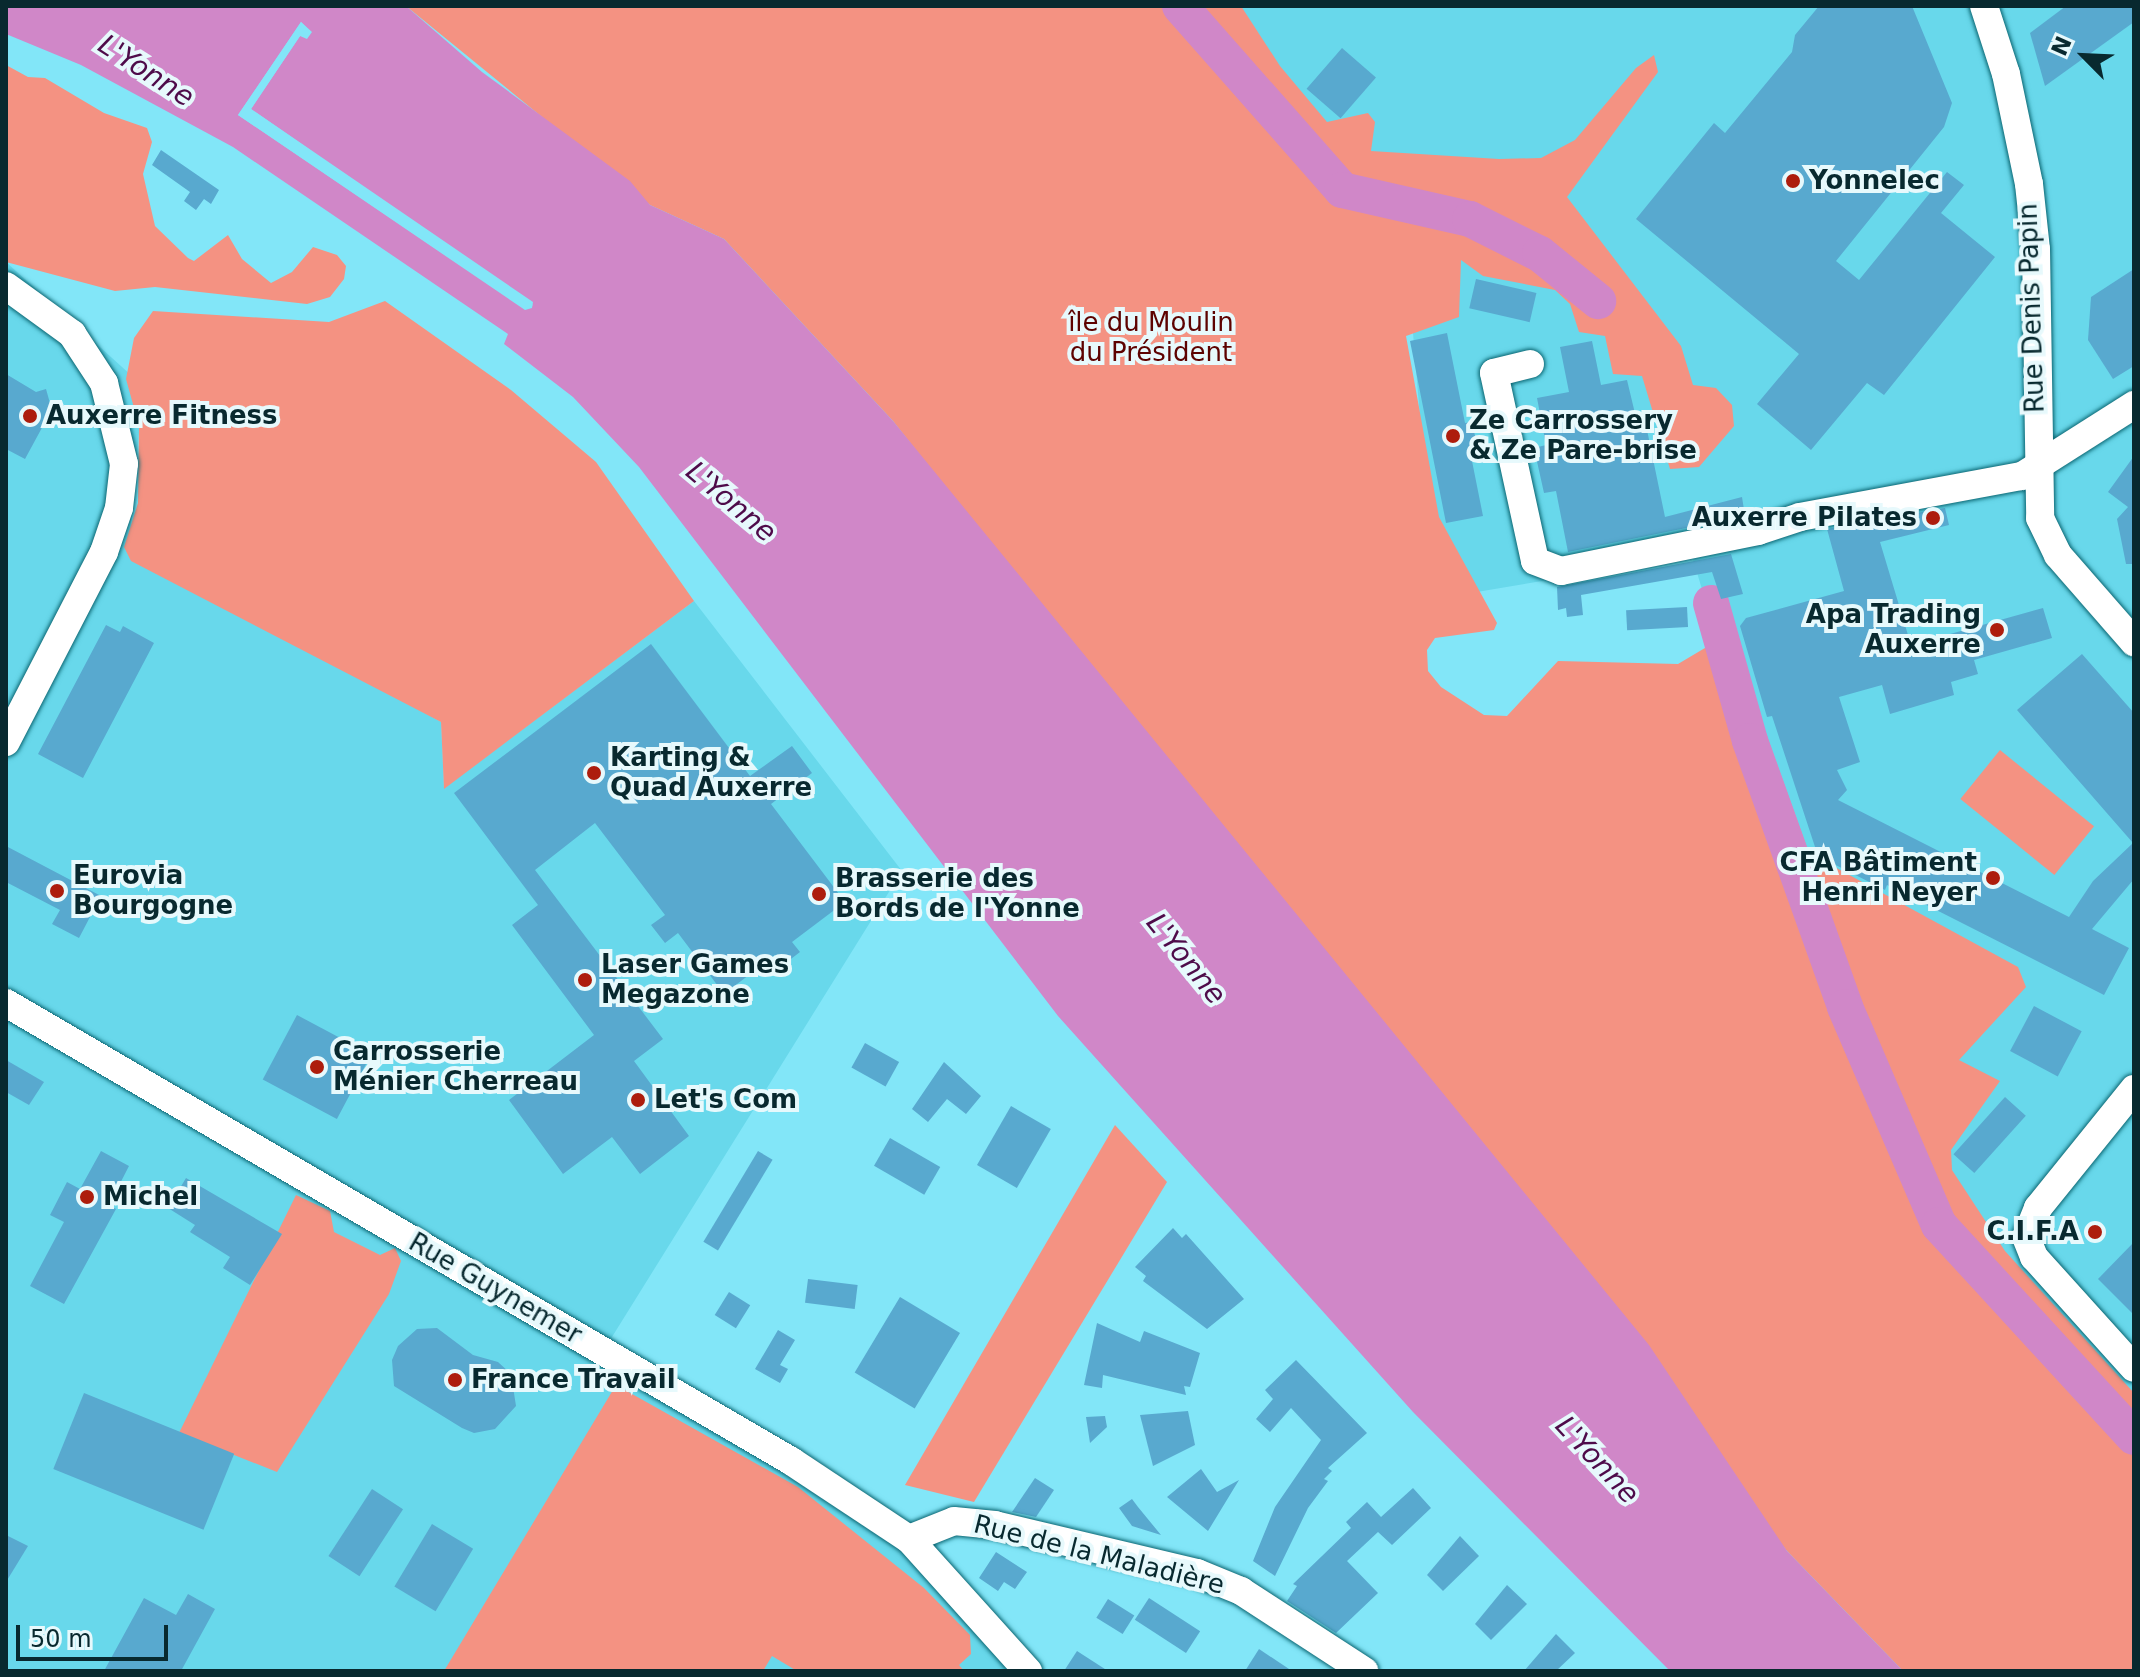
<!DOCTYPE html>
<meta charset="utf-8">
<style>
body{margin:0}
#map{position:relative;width:2140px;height:1677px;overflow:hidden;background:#82e6f8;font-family:"DejaVu Sans",sans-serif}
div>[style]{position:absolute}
.built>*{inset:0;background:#68d8eb}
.green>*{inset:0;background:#f49282;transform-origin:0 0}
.water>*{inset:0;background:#d087c8}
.pier>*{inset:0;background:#82e6f8}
.river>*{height:36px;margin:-18px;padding:0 18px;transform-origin:18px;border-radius:18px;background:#d087c8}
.building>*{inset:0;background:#58a9cf;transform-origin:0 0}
.roads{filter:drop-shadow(0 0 2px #0a6571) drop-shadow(0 0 2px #0a6571)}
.minor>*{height:28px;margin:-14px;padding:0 14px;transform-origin:14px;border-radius:14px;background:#fff}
.dots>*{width:22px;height:22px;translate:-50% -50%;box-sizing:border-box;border:4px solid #e7f9fc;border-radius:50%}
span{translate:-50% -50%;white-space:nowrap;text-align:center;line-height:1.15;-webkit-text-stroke:8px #e7f9fc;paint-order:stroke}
.poi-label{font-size:26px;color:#08292f;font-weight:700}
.left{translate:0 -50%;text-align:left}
.right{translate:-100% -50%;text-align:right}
.street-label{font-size:26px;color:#08292f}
.park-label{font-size:26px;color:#5d0200}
.water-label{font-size:28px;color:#4e0b4a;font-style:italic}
.frame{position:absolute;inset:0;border:8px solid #08292f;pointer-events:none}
.north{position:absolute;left:2044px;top:16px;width:80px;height:80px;-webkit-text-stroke:6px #e7f9fc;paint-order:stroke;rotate:294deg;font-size:22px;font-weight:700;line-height:32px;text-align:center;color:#08292f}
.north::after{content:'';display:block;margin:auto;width:28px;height:36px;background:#08292f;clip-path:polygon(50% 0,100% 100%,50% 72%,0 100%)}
.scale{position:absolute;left:16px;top:1625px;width:152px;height:36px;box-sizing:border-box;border:4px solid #08292f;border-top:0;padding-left:10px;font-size:24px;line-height:28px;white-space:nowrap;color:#08292f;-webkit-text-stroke:6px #e7f9fc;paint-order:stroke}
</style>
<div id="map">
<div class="built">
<i style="clip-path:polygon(1209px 6px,2134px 6px,2134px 1418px,1968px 1226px,1763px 792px,1692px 556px,1435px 599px,1402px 200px)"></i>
<i style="clip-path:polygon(6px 262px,143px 386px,129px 549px,441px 722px,444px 788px,694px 601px,902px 871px,607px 1345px,944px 1576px,1015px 1671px,6px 1671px)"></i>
</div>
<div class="green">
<i style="clip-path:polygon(406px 6px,1241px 6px,1280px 66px,1327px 122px,1368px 113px,1375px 122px,1371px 151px,1499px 159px,1541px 158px,1575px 140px,1636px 68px,1654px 55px,1658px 72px,1567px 197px,1681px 346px,1693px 385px,1716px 388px,1732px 405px,1734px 426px,1699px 467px,1670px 469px,1642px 376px,1613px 374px,1605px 336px,1579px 332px,1570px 304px,1555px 290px,1483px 276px,1461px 260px,1459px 317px,1406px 336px,1439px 517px,1497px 623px,1494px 630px,1435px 638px,1427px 650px,1428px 671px,1441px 687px,1484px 715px,1507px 716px,1558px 661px,1678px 664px,1710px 645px,1731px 612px,1764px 728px,1809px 853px,2018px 967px,2026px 987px,1959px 1060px,2000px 1081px,1951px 1150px,1952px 1170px,2005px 1251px,2134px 1393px,2134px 1671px,1903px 1671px,1787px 1551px,893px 421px,724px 239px,650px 205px)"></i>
<i style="clip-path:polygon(6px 65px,28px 77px,45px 78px,104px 113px,147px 128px,152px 142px,143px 174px,155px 226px,188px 258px,194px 261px,228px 235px,242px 259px,271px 283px,292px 272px,313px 247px,337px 255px,346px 266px,344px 279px,330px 297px,307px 304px,155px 287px,115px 291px,6px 262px)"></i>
<i style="clip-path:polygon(385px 301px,511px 390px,596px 462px,694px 601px,444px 789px,441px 722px,131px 561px,124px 547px,138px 503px,139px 426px,126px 379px,134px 338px,153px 311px,329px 322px)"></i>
<i style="left:2000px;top:750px;width:121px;height:63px;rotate:39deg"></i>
<i style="clip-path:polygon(1115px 1125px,1167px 1182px,974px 1502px,905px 1485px)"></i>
<i style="clip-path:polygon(296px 1195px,330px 1211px,334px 1232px,380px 1255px,395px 1248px,401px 1261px,389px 1294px,277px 1472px,179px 1433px)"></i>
<i style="clip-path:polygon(616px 1385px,798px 1487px,924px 1588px,970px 1635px,971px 1654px,959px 1665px,964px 1671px,797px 1671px,772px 1656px,763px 1671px,444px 1671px)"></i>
</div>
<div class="water">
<i style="clip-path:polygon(evenodd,6px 6px,406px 6px,482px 72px,630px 181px,650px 205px,724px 239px,893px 421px,1649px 1345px,1787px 1551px,1903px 1671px,1670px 1671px,1413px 1412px,1058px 1016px,639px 467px,573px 397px,504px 344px,508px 334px,233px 147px,81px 65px,6px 34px,6px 6px,301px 22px,311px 32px,300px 36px,251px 109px,533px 305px,525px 309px,238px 115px,301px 22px)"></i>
</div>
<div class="pier">
<i style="clip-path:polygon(301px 22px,312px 32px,307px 39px,300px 36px,251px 109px,533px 302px,532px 308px,525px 310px,238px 115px)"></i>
</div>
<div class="river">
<i style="left:1180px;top:6px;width:245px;rotate:48.6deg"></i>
<i style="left:1342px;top:190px;width:131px;rotate:12.8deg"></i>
<i style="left:1470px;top:219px;width:78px;rotate:26.6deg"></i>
<i style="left:1540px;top:254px;width:75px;rotate:39deg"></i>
<i style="left:1711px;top:603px;width:143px;rotate:74.2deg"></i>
<i style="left:1750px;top:741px;width:282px;rotate:70.3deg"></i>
<i style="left:1845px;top:1007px;width:237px;rotate:66.7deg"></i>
<i style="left:1939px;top:1225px;width:288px;rotate:47.4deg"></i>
</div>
<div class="building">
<i style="clip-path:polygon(1819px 6px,1912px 6px,1952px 103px,1944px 127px,1836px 261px,1859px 280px,1947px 172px,1964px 185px,1941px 213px,1995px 257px,1884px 395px,1867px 383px,1811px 450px,1757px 404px,1799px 354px,1636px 219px,1714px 123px,1725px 133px,1792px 52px,1795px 35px)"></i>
<i style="clip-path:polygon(2066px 6px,2134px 6px,2134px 22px,2045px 86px,2030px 33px)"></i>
<i style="left:1342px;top:48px;width:45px;height:54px;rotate:41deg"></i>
<i style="clip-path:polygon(161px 150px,219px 190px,211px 204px,204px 199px,196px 210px,184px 201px,190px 192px,152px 165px)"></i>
<i style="clip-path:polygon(2134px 269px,2134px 366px,2113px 379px,2088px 340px,2091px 297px)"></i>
<i style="left:1476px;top:279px;width:62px;height:30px;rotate:13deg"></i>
<i style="clip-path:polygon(1447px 333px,1465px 423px,1472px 422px,1480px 459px,1472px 461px,1483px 516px,1446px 523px,1410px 341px)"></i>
<i style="clip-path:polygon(1592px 341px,1601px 385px,1627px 380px,1638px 426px,1646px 425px,1665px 517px,1742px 497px,1745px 516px,1568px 552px,1556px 491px,1544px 493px,1534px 448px,1546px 445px,1537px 398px,1569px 392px,1560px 347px)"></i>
<i style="clip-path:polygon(6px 374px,36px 392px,46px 389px,55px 421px,44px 424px,25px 459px,6px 449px)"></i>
<i style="clip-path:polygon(2134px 456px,2134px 564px,2126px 564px,2117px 519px,2128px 507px,2108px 492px)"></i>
<i style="clip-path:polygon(1945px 508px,1949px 525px,1880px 542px,1911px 645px,2043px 608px,2052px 638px,1974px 660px,1978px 674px,1951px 682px,1954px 695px,1890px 714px,1882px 685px,1839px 697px,1860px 762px,1837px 770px,1847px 790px,1838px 800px,2069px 917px,2093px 881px,2133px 843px,2017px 710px,2082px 654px,2134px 713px,2134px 879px,2092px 929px,2129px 948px,2104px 995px,1887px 885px,1885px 890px,1818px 856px,1772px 716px,1767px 717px,1740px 626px,1746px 618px,1844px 591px,1827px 529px)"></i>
<i style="clip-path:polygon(1731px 554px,1743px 594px,1721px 599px,1712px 572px,1581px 595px,1583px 615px,1567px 617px,1566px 608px,1558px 610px,1557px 587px)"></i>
<i style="left:1687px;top:607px;width:20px;height:61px;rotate:87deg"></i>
<i style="clip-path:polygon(106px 625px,120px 632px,123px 626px,154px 643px,83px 778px,38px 754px)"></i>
<i style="clip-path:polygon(651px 644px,750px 776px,792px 746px,812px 773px,771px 804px,845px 902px,792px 942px,800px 952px,783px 965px,775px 955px,724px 994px,678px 933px,665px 943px,651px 925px,665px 915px,595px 823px,535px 870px,663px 1039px,634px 1061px,689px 1136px,640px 1174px,612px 1137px,563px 1174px,509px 1100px,594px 1035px,512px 925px,538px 905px,454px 793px)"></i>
<i style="clip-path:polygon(6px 846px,101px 896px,79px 938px,52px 924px,60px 910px,6px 882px)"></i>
<i style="left:2034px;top:1006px;width:54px;height:51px;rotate:28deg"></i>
<i style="left:297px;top:1015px;width:84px;height:73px;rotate:28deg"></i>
<i style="left:865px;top:1043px;width:39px;height:28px;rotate:29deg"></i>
<i style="clip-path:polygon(6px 1060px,44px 1082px,29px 1105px,6px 1092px)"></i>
<i style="clip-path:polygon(944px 1062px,981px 1096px,966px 1114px,947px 1099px,928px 1122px,912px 1109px)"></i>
<i style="left:2005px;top:1097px;width:28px;height:77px;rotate:42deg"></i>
<i style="left:1011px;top:1106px;width:46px;height:68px;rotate:30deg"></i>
<i style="left:890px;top:1138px;width:58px;height:32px;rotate:30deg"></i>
<i style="clip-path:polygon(101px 1151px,129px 1166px,109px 1205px,116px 1209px,64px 1304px,30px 1286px,64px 1222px,50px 1215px,67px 1182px,80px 1189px)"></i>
<i style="left:758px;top:1151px;width:17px;height:106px;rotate:31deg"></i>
<i style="clip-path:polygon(186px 1178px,282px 1234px,250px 1285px,223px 1268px,230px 1257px,190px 1232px,195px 1225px,168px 1208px)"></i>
<i style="clip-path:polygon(1173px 1228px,1182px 1238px,1186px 1234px,1244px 1299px,1207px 1329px,1143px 1281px,1146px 1276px,1135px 1267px)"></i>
<i style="clip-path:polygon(2134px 1242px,2134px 1315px,2098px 1279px)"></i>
<i style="left:808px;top:1279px;width:50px;height:24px;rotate:7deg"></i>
<i style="left:729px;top:1292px;width:25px;height:27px;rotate:32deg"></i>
<i style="left:900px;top:1297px;width:70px;height:88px;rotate:31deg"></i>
<i style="clip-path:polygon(1097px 1323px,1140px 1342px,1144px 1331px,1200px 1353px,1190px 1387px,1184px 1386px,1186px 1395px,1103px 1375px,1102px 1388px,1084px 1385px)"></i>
<i style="clip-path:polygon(437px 1328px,473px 1355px,498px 1362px,511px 1374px,516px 1406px,495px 1429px,474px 1433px,462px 1428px,394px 1386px,392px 1360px,398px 1346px,417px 1329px)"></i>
<i style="clip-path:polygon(778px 1330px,795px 1340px,780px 1365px,788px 1369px,780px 1383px,755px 1369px)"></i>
<i style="clip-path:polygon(1296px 1360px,1367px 1433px,1328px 1468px,1332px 1471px,1324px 1479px,1328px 1481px,1308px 1508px,1275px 1576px,1253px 1561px,1275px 1507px,1321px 1440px,1291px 1408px,1270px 1432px,1256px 1419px,1273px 1399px,1265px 1390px)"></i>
<i style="left:84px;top:1393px;width:162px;height:82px;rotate:22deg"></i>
<i style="clip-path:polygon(1188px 1411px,1195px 1445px,1153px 1466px,1140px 1415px)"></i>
<i style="clip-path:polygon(1105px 1416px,1107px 1427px,1090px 1443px,1086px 1417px)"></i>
<i style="clip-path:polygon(1201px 1469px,1217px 1492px,1239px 1480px,1208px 1531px,1167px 1497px)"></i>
<i style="clip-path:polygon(1035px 1478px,1054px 1490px,1036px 1517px,1012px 1512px)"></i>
<i style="clip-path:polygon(1413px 1488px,1431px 1508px,1392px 1545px,1378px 1532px,1347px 1561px,1378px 1593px,1336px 1633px,1287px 1601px,1297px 1586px,1293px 1584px,1351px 1528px,1346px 1522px,1367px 1502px,1381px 1517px)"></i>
<i style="left:372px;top:1489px;width:37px;height:80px;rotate:33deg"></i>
<i style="clip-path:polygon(1132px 1499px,1138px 1507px,1161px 1535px,1132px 1526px,1119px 1508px)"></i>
<i style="left:432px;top:1524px;width:48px;height:73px;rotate:31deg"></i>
<i style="clip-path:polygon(6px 1535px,28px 1546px,6px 1582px)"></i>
<i style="clip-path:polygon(1460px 1536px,1479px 1556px,1443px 1591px,1427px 1575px)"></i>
<i style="clip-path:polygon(996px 1552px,1027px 1572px,1015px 1589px,1004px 1582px,998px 1591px,979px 1578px)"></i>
<i style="clip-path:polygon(1507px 1585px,1527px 1604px,1491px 1640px,1475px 1624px)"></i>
<i style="clip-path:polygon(188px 1594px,215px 1609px,181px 1671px,104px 1671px,144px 1598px,176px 1615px)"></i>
<i style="left:1149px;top:1598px;width:61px;height:26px;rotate:33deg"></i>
<i style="left:1108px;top:1599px;width:31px;height:22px;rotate:32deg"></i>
<i style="clip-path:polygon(1556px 1634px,1575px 1653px,1556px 1671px,1524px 1671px)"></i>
<i style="clip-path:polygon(1259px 1649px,1292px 1671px,1245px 1671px)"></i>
<i style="clip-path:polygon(1077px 1651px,1108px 1671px,1064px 1671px)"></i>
</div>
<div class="roads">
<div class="minor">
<i style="left:1984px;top:6px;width:71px;rotate:72.1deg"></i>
<i style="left:2006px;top:74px;width:112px;rotate:78.2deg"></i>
<i style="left:2029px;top:184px;width:65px;rotate:83.9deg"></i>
<i style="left:2036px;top:249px;width:269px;rotate:89.1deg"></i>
<i style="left:2040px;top:518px;width:41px;rotate:64.1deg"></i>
<i style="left:2058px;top:555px;width:116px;rotate:48.9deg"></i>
<i style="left:6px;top:286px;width:82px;rotate:36deg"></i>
<i style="left:72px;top:334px;width:59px;rotate:56.9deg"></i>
<i style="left:104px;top:383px;width:83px;rotate:76.1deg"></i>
<i style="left:124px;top:464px;width:44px;rotate:96.5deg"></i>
<i style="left:119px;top:508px;width:46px;rotate:108.8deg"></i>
<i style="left:104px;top:552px;width:214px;rotate:117.3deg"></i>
<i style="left:1530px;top:364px;width:37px;rotate:166deg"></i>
<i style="left:1494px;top:373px;width:192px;rotate:77.7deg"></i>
<i style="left:1535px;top:561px;width:28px;rotate:21deg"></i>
<i style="left:1561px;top:571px;width:201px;rotate:-11.5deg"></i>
<i style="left:1758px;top:531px;width:44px;rotate:-18.4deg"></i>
<i style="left:1800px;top:517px;width:226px;rotate:-10.5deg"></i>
<i style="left:2022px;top:476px;width:133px;rotate:-32.4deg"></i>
<i style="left:6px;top:1003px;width:909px;rotate:30.26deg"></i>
<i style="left:791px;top:1461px;width:141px;rotate:33.5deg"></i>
<i style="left:909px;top:1539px;width:178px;rotate:48deg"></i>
<i style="left:2134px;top:1089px;width:153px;rotate:128.9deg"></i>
<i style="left:2038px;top:1208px;width:31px;rotate:112deg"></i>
<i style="left:2026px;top:1237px;width:22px;rotate:68deg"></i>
<i style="left:2034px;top:1257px;width:149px;rotate:48deg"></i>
<i style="left:909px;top:1539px;width:48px;rotate:-21.8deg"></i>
<i style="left:954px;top:1521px;width:41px;rotate:5.6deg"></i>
<i style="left:995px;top:1525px;width:208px;rotate:13.4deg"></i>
<i style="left:1197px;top:1573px;width:48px;rotate:22.2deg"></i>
<i style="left:1241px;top:1591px;width:147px;rotate:33deg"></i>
</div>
</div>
<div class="dots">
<i style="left:1793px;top:181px;background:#ad1d0d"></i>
<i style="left:30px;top:416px;background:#ad1d0d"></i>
<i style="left:1453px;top:436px;background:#ad1d0d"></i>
<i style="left:1933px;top:518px;background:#ad1d0d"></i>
<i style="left:1997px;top:630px;background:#ad1d0d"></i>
<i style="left:594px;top:773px;background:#ad1d0d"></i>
<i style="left:1993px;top:878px;background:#ad1d0d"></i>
<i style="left:57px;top:891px;background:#ad1d0d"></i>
<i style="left:819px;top:894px;background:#ad1d0d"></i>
<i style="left:585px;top:980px;background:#ad1d0d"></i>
<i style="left:317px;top:1067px;background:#ad1d0d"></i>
<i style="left:638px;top:1100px;background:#ad1d0d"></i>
<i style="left:87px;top:1197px;background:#ad1d0d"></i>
<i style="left:2095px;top:1232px;background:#ad1d0d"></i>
<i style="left:455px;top:1380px;background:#ad1d0d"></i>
</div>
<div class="poi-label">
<span class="left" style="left:1809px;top:181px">Yonnelec</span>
<span class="left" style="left:46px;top:416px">Auxerre Fitness</span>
<span class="left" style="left:1469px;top:436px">Ze Carrossery<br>&amp; Ze Pare-brise</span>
<span class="right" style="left:1917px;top:518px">Auxerre Pilates</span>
<span class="right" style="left:1981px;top:630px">Apa Trading<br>Auxerre</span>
<span class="left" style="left:610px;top:773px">Karting &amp;<br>Quad Auxerre</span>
<span class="right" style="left:1977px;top:878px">CFA Bâtiment<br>Henri Neyer</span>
<span class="left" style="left:73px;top:891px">Eurovia<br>Bourgogne</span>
<span class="left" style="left:835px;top:894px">Brasserie des<br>Bords de l'Yonne</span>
<span class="left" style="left:601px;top:980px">Laser Games<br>Megazone</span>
<span class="left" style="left:333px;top:1067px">Carrosserie<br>Ménier Cherreau</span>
<span class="left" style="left:654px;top:1100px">Let's Com</span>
<span class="left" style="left:103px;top:1197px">Michel</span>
<span class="right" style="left:2079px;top:1232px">C.I.F.A</span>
<span class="left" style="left:471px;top:1380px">France Travail</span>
</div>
<div class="street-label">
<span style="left:2032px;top:308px;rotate:-92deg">Rue Denis Papin</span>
<span style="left:495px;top:1289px;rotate:30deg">Rue Guynemer</span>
<span style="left:1099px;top:1555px;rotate:14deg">Rue de la Maladière</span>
</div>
<div class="park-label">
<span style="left:1151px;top:338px">île du Moulin<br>du Président</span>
</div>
<div class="water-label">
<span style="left:146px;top:71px;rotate:33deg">L'Yonne</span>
<span style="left:731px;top:502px;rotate:40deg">L'Yonne</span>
<span style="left:1186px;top:959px;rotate:51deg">L'Yonne</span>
<span style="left:1597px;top:1460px;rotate:47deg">L'Yonne</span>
</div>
<div class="frame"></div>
<div class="north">N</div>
<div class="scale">50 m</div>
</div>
